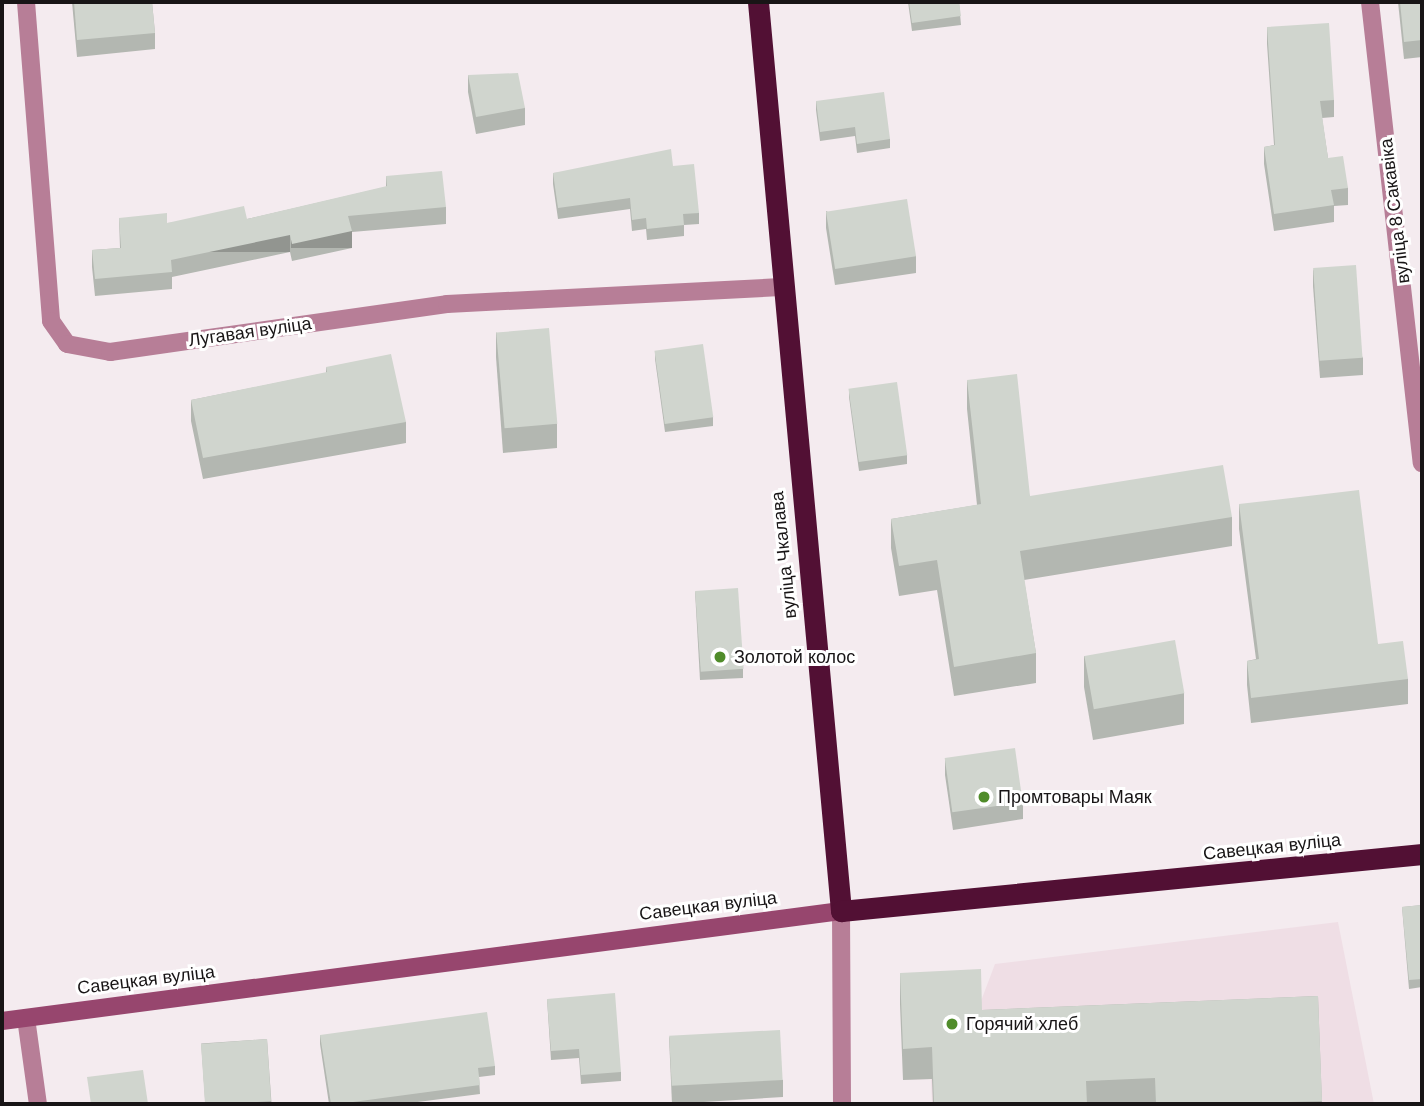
<!DOCTYPE html>
<meta charset="utf-8">
<style>
body{margin:0}
#map{position:relative;width:1424px;height:1106px;overflow:hidden;background:#f4ebef;font-family:Arial,sans-serif}
div>[style]{position:absolute}
.built>*{inset:0;background:#efdee5}
.street>*{height:18px;margin:-9px;padding:0 9px;transform-origin:9px;border-radius:9px;background:#b77e97}
.secondary>*{height:18px;margin:-9px;padding:0 9px;transform-origin:9px;border-radius:9px;background:#97466e}
.highway>*{height:21px;margin:-10.5px;padding:0 10.5px;transform-origin:10.5px;border-radius:10.5px;background:#521034}
.wall>*{inset:0;background:#b3b7b1;transform-origin:0 0}
.shaded-wall>*{inset:0;background:#929590;transform-origin:0 0}
.building>*{inset:0;background:#d0d5ce;transform-origin:0 0}
.dots>*{width:19px;height:19px;translate:-50% -50%;box-sizing:border-box;border:4px solid #fff;border-radius:50%}
span{translate:-50% -50%;white-space:nowrap;text-align:center;line-height:1.15;-webkit-text-stroke:6px #fff;paint-order:stroke}
.street-label{font-size:18px;color:#181516}
.poi-label{font-size:18px;color:#181516}
.left{translate:0 -50%;text-align:left}
.frame{position:absolute;inset:0;border:4px solid #181516;pointer-events:none}
</style>
<div id="map">
<div class="built">
<i style="clip-path:polygon(1338px 922px,1374px 1104px,932px 1104px,931px 1079px,903px 1080px,981px 1001px,995px 964px)"></i>
</div>
<div class="street">
<i style="left:26px;top:2px;width:320px;rotate:85.5deg"></i>
<i style="left:51px;top:321px;width:28px;rotate:55deg"></i>
<i style="left:67px;top:344px;width:44px;rotate:10.5deg"></i>
<i style="left:110px;top:352px;width:340px;rotate:-8.1deg"></i>
<i style="left:447px;top:304px;width:334px;rotate:-2.9deg"></i>
<i style="left:1370px;top:2px;width:464px;rotate:83.6deg"></i>
<i style="left:841px;top:911px;width:193px;rotate:89.7deg"></i>
<i style="left:26px;top:1018px;width:87px;rotate:82.1deg"></i>
</div>
<div class="secondary">
<i style="left:2px;top:1021px;width:846px;rotate:-7.47deg"></i>
</div>
<div class="highway">
<i style="left:758px;top:2px;width:913px;rotate:84.78deg"></i>
<i style="left:841px;top:911px;width:584px;rotate:-5.6deg"></i>
</div>
<div class="wall">
<i style="clip-path:polygon(72px 2px,152px 2px,155px 33px,155px 49px,77px 57px)"></i>
<i style="clip-path:polygon(908px 2px,959px 2px,961px 25px,912px 31px)"></i>
<i style="clip-path:polygon(1398px 2px,1422px 2px,1422px 57px,1404px 59px)"></i>
<i style="clip-path:polygon(1267px 27px,1334px 100px,1334px 117px,1322px 118px,1328px 158px,1348px 188px,1348px 205px,1334px 206px,1334px 222px,1274px 231px,1264px 164px,1264px 147px,1274px 145px,1267px 44px)"></i>
<i style="clip-path:polygon(468px 75px,525px 108px,525px 125px,476px 134px,468px 92px)"></i>
<i style="clip-path:polygon(816px 101px,890px 139px,890px 148px,857px 153px,855px 136px,820px 141px,816px 110px)"></i>
<i style="clip-path:polygon(673px 166px,699px 213px,699px 224px,684px 225px,684px 236px,647px 240px,646px 229px,632px 231px,630px 209px,558px 219px,553px 184px,553px 173px)"></i>
<i style="clip-path:polygon(386px 176px,446px 207px,446px 224px,352px 232px,352px 248px,292px 261px,290px 252px,172px 277px,172px 289px,95px 296px,92px 267px,92px 250px,120px 248px,119px 218px,167px 223px,247px 219px,386px 187px)"></i>
<i style="clip-path:polygon(826px 211px,916px 256px,916px 273px,835px 285px,826px 228px)"></i>
<i style="clip-path:polygon(1313px 269px,1363px 358px,1363px 375px,1320px 378px,1313px 286px)"></i>
<i style="clip-path:polygon(496px 332px,557px 424px,557px 448px,503px 453px,496px 357px)"></i>
<i style="clip-path:polygon(655px 351px,713px 417px,713px 426px,665px 432px,655px 359px)"></i>
<i style="clip-path:polygon(326px 367px,406px 422px,406px 443px,203px 479px,191px 421px,191px 400px,326px 373px)"></i>
<i style="clip-path:polygon(967px 380px,1030px 496px,1232px 517px,1232px 546px,1024px 580px,1036px 653px,1036px 683px,954px 696px,937px 590px,899px 596px,891px 548px,891px 519px,977px 505px,967px 409px)"></i>
<i style="clip-path:polygon(849px 389px,907px 455px,907px 464px,859px 471px,849px 397px)"></i>
<i style="clip-path:polygon(1239px 504px,1378px 644px,1408px 679px,1408px 704px,1251px 723px,1247px 685px,1247px 661px,1256px 659px,1239px 529px)"></i>
<i style="clip-path:polygon(695px 591px,743px 669px,743px 678px,700px 680px)"></i>
<i style="clip-path:polygon(1084px 656px,1184px 693px,1184px 724px,1093px 740px,1084px 687px)"></i>
<i style="clip-path:polygon(945px 758px,1023px 802px,1023px 819px,953px 830px,945px 775px)"></i>
<i style="clip-path:polygon(1422px 905px,1422px 987px,1409px 989px,1402px 907px)"></i>
<i style="clip-path:polygon(900px 973px,982px 1010px,1318px 996px,1322px 1104px,933px 1104px,932px 1079px,903px 1080px,900px 1004px)"></i>
<i style="clip-path:polygon(547px 999px,621px 1072px,621px 1081px,581px 1084px,579px 1058px,551px 1060px)"></i>
<i style="clip-path:polygon(320px 1035px,495px 1066px,495px 1075px,479px 1077px,480px 1094px,402px 1104px,329px 1104px,320px 1044px)"></i>
<i style="clip-path:polygon(669px 1037px,783px 1080px,783px 1097px,672px 1104px)"></i>
<i style="left:267px;top:1039px;width:65px;height:66px;rotate:86deg"></i>
</div>
<div class="shaded-wall">
<i style="left:352px;top:231px;width:17px;height:61px;rotate:90deg"></i>
<i style="left:290px;top:235px;width:17px;height:122px;rotate:90deg"></i>
</div>
<div class="building">
<i style="clip-path:polygon(74px 2px,152px 2px,155px 33px,77px 40px)"></i>
<i style="clip-path:polygon(909px 2px,959px 2px,961px 16px,912px 23px)"></i>
<i style="clip-path:polygon(1400px 2px,1422px 2px,1422px 40px,1404px 42px)"></i>
<i style="clip-path:polygon(1329px 23px,1334px 100px,1320px 101px,1328px 158px,1343px 156px,1348px 188px,1331px 190px,1334px 205px,1274px 214px,1264px 147px,1275px 145px,1267px 27px)"></i>
<i style="clip-path:polygon(518px 73px,525px 108px,476px 117px,468px 75px)"></i>
<i style="clip-path:polygon(884px 92px,890px 139px,857px 144px,855px 127px,820px 132px,816px 101px)"></i>
<i style="clip-path:polygon(671px 149px,673px 166px,694px 164px,699px 213px,683px 214px,684px 225px,647px 229px,646px 218px,632px 220px,630px 198px,558px 208px,553px 173px)"></i>
<i style="clip-path:polygon(442px 171px,446px 207px,348px 216px,352px 231px,292px 244px,290px 235px,171px 260px,172px 272px,95px 279px,92px 250px,121px 248px,119px 218px,167px 213px,167px 223px,244px 206px,247px 219px,387px 186px,386px 176px)"></i>
<i style="left:907px;top:199px;width:58px;height:82px;rotate:81deg"></i>
<i style="left:1356px;top:265px;width:93px;height:43px;rotate:86deg"></i>
<i style="left:549px;top:328px;width:96px;height:53px;rotate:85deg"></i>
<i style="left:703px;top:344px;width:74px;height:49px;rotate:82deg"></i>
<i style="clip-path:polygon(391px 354px,406px 422px,203px 458px,191px 400px,327px 372px,326px 367px)"></i>
<i style="clip-path:polygon(1017px 374px,1030px 496px,1223px 465px,1232px 517px,1020px 551px,1036px 653px,954px 667px,937px 560px,899px 566px,891px 519px,981px 504px,967px 380px)"></i>
<i style="left:897px;top:382px;width:74px;height:49px;rotate:82deg"></i>
<i style="clip-path:polygon(1359px 490px,1378px 644px,1403px 641px,1408px 679px,1251px 698px,1247px 661px,1259px 659px,1239px 504px)"></i>
<i style="left:738px;top:588px;width:81px;height:43px;rotate:86deg"></i>
<i style="left:1175px;top:640px;width:54px;height:92px;rotate:80deg"></i>
<i style="left:1015px;top:748px;width:55px;height:71px;rotate:82deg"></i>
<i style="clip-path:polygon(1422px 905px,1422px 979px,1409px 980px,1402px 907px)"></i>
<i style="clip-path:polygon(981px 969px,982px 1010px,1318px 996px,1322px 1101px,1224px 1104px,1156px 1104px,1155px 1078px,1086px 1081px,1087px 1104px,934px 1104px,932px 1047px,903px 1049px,900px 973px)"></i>
<i style="clip-path:polygon(615px 993px,621px 1072px,581px 1075px,579px 1049px,551px 1051px,547px 999px)"></i>
<i style="clip-path:polygon(487px 1012px,495px 1066px,478px 1068px,480px 1085px,338px 1104px,331px 1104px,320px 1035px)"></i>
<i style="left:780px;top:1030px;width:50px;height:111px;rotate:87deg"></i>
<i style="clip-path:polygon(267px 1039px,271px 1101px,226px 1104px,205px 1104px,201px 1044px)"></i>
<i style="clip-path:polygon(143px 1070px,148px 1104px,91px 1104px,87px 1077px)"></i>
</div>
<div class="dots">
<i style="left:720px;top:657px;background:#508c2a"></i>
<i style="left:984px;top:797px;background:#508c2a"></i>
<i style="left:952px;top:1024px;background:#508c2a"></i>
</div>
<div class="street-label">
<span style="left:1395px;top:211px;rotate:-97deg">вуліца 8 Сакавіка</span>
<span style="left:250px;top:332px;rotate:-8deg">Лугавая вуліца</span>
<span style="left:784px;top:555px;rotate:-96deg">вуліца Чкалава</span>
<span style="left:1272px;top:847px;rotate:-6deg">Савецкая вуліца</span>
<span style="left:708px;top:906px;rotate:-7deg">Савецкая вуліца</span>
<span style="left:146px;top:980px;rotate:-7deg">Савецкая вуліца</span>
</div>
<div class="poi-label">
<span class="left" style="left:734px;top:657px">Золотой колос</span>
<span class="left" style="left:998px;top:797px">Промтовары Маяк</span>
<span class="left" style="left:966px;top:1024px">Горячий хлеб</span>
</div>
<div class="frame"></div>
</div>
